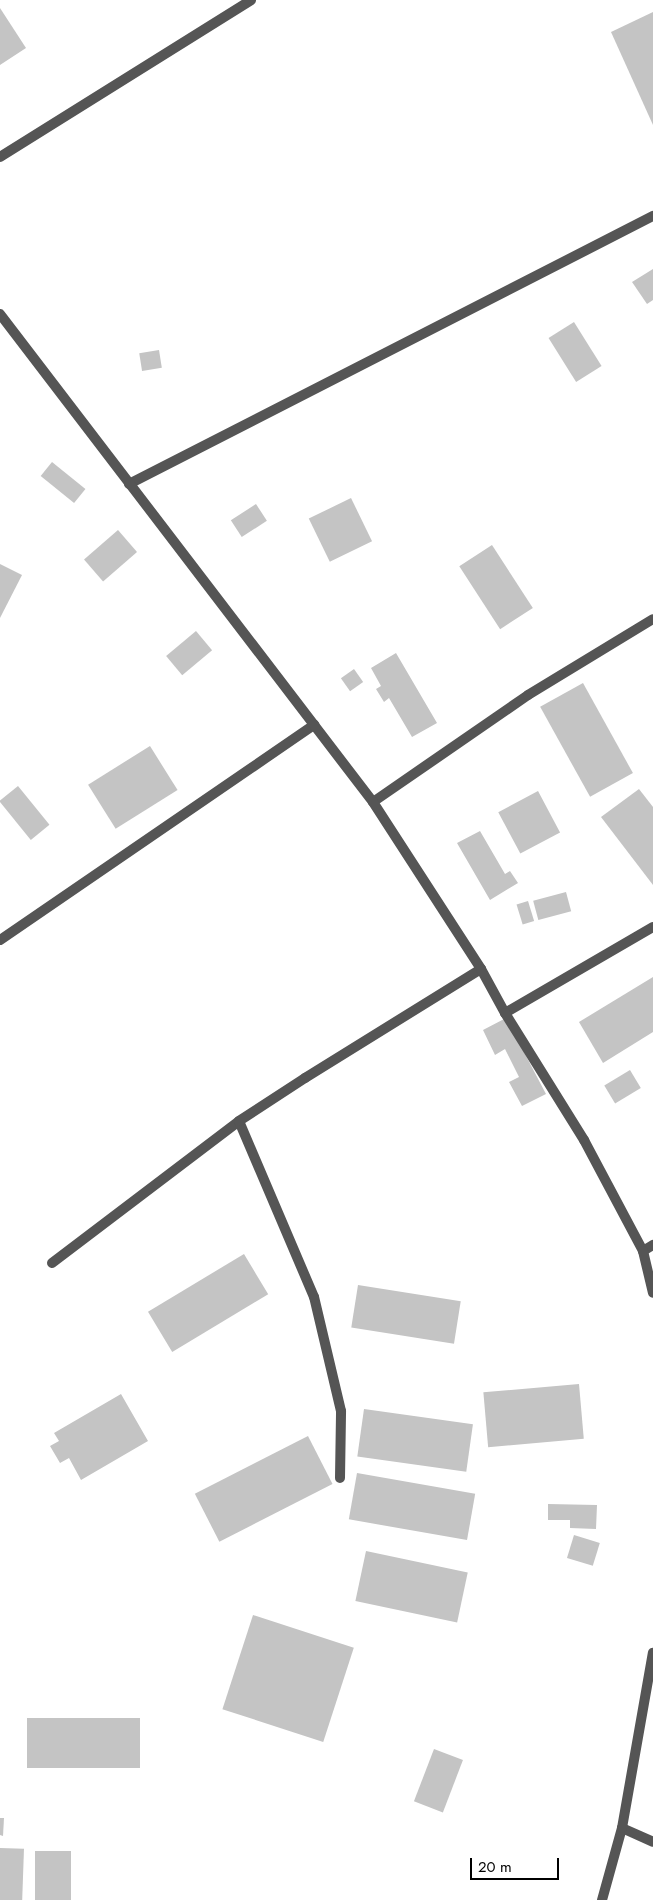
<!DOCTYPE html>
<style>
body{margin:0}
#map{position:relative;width:653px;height:1900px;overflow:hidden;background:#fff;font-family:Jost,sans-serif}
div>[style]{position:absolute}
.building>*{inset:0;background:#c4c4c4;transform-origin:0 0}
.minor>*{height:10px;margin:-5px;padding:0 5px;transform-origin:5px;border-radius:5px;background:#555}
.tertiary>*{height:10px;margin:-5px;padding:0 5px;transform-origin:5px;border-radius:5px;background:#555}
span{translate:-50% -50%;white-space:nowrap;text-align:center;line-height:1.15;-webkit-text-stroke:4px #fff;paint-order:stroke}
.scale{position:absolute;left:470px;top:1858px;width:89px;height:22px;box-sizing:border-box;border:2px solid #000;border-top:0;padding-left:6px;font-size:15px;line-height:18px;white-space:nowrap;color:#000;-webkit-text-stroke:4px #fff;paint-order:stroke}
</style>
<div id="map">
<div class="building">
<i style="clip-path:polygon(0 8px,26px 48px,0 65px)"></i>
<i style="clip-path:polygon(653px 12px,653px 125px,611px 32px)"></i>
<i style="clip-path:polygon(653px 269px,653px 300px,647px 304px,632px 282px)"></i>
<i style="left:574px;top:322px;width:52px;height:30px;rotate:58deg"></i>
<i style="left:159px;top:350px;width:18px;height:20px;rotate:81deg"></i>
<i style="left:52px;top:462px;width:43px;height:18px;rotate:39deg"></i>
<i style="left:351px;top:498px;width:48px;height:47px;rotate:64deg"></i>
<i style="left:256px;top:504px;width:20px;height:30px;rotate:57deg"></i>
<i style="left:118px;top:530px;width:29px;height:45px;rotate:49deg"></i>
<i style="left:492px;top:545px;width:75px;height:39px;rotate:57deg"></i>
<i style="clip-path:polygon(0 564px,22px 575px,0 618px)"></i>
<i style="left:196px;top:631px;width:25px;height:39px;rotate:50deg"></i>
<i style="clip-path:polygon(396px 653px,437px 723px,412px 737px,389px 698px,384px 702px,376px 689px,381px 686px,371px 668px)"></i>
<i style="left:354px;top:669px;width:16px;height:16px;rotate:55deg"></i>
<i style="left:583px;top:683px;width:103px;height:49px;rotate:61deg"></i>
<i style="left:150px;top:746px;width:52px;height:73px;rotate:58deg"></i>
<i style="left:18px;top:786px;width:50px;height:24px;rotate:51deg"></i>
<i style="clip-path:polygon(639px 789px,653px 807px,653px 885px,601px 817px)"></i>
<i style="left:538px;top:791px;width:47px;height:45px;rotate:62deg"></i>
<i style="clip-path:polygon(480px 831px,505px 874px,510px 871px,518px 883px,490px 900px,457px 843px)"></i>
<i style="left:566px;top:892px;width:20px;height:34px;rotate:75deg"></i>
<i style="left:528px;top:901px;width:21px;height:12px;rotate:73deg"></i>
<i style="clip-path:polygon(653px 977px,653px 1032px,603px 1063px,579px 1022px)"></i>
<i style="clip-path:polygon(506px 1018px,546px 1094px,522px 1106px,509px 1082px,519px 1077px,505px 1049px,495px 1055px,483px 1030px)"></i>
<i style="left:630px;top:1070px;width:21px;height:30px;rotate:59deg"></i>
<i style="left:244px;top:1254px;width:47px;height:112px;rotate:59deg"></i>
<i style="left:358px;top:1285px;width:104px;height:43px;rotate:9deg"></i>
<i style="left:579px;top:1384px;width:55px;height:96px;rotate:85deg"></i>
<i style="clip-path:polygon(121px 1394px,148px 1441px,81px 1480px,69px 1458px,60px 1463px,50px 1446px,59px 1441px,54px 1433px)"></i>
<i style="left:364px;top:1409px;width:110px;height:48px;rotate:8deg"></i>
<i style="left:308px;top:1436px;width:54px;height:127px;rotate:63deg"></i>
<i style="left:357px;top:1473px;width:120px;height:47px;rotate:10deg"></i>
<i style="clip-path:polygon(548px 1504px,597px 1505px,596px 1529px,570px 1528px,570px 1520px,548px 1520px)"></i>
<i style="left:574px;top:1535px;width:27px;height:24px;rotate:17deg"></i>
<i style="left:366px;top:1551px;width:104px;height:51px;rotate:12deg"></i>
<i style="left:253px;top:1615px;width:106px;height:99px;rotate:18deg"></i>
<i style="left:140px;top:1718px;width:50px;height:113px;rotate:90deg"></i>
<i style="left:434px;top:1749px;width:31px;height:56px;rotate:21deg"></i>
<i style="clip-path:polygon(0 1818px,4px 1818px,3px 1836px,0 1835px)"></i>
<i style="left:0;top:1848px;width:24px;height:52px;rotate:2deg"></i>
<i style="left:35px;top:1851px;width:36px;height:49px"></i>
</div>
<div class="minor">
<i style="left:0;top:157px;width:296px;rotate:-32deg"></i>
<i style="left:129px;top:484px;width:589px;rotate:-27.09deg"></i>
<i style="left:373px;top:802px;width:188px;rotate:-34.6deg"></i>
<i style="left:528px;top:695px;width:146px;rotate:-31.3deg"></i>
<i style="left:0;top:940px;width:381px;rotate:-34.4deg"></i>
<i style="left:505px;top:1013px;width:171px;rotate:-30.2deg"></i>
<i style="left:643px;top:1251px;width:12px;rotate:-31deg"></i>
<i style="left:52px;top:1263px;width:235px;rotate:-37.2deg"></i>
<i style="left:340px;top:1478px;width:67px;rotate:-89.1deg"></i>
<i style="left:341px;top:1411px;width:117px;rotate:-103.3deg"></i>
<i style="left:314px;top:1297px;width:191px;rotate:-113.1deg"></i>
<i style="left:239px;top:1121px;width:79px;rotate:-33.1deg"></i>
<i style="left:305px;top:1078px;width:207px;rotate:-31.8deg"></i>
<i style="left:622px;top:1828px;width:34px;rotate:24deg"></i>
</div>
<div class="tertiary">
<i style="left:0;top:314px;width:614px;rotate:52.61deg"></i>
<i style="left:373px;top:802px;width:199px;rotate:57.1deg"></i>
<i style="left:481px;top:969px;width:50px;rotate:61.4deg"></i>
<i style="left:505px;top:1013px;width:150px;rotate:58.1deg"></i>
<i style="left:584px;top:1140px;width:126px;rotate:62deg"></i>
<i style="left:643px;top:1251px;width:43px;rotate:76.6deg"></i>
<i style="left:602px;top:1900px;width:75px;rotate:-74.5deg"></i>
<i style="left:622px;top:1828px;width:178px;rotate:-80deg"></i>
</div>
<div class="scale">20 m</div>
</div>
